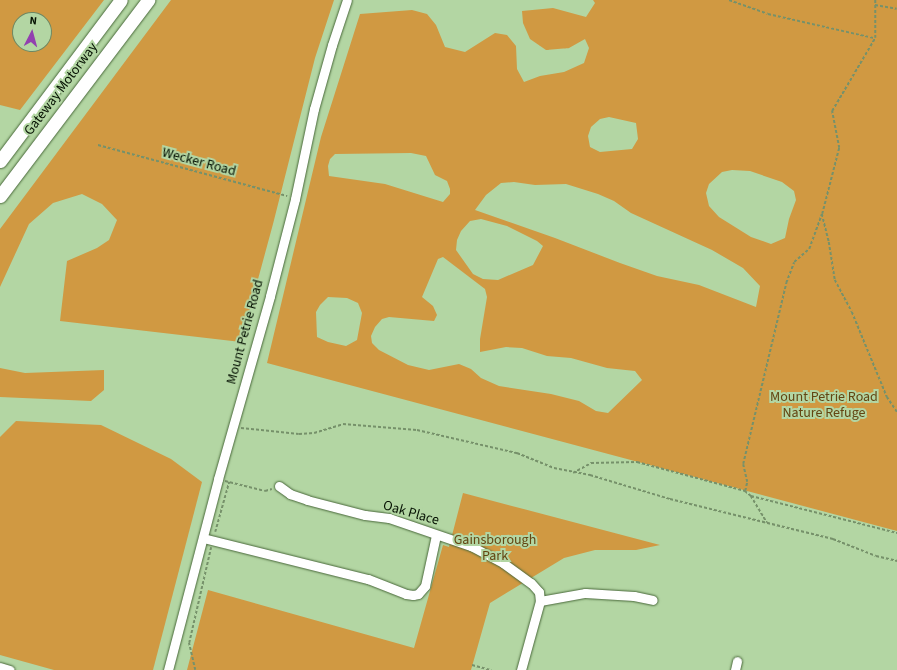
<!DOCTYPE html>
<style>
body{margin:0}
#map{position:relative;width:897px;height:670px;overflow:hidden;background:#b3d6a3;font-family:"Source Sans 3",sans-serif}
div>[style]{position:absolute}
.green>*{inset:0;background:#d09942}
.path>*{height:1.5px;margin-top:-0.75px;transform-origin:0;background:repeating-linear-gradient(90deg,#76916a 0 3px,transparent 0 5px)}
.roads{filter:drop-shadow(0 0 1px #49683a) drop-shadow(0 0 1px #49683a)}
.minor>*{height:9px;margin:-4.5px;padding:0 4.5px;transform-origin:4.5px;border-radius:4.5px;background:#fff}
.highway>*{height:13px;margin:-6.5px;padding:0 6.5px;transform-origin:6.5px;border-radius:6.5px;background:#fff}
span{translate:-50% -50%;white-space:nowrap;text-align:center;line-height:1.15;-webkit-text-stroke:4px #b3d6a3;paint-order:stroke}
.street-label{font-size:14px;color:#051102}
.park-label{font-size:14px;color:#634512}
.north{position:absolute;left:12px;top:12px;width:40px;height:40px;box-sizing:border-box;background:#b3d6a3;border:1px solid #6d8763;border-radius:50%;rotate:6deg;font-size:11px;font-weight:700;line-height:16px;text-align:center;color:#051102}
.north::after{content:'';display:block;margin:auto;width:14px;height:18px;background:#9240af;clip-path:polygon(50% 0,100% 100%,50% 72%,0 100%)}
</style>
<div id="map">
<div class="green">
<i style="clip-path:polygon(evenodd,0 0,104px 0,20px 110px,0 105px,0 0,20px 20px,44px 20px,44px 44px,20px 44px,20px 20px)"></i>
<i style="clip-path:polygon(171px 0,334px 0,315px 58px,273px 224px,241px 342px,60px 321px,67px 261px,97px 248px,109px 240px,117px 220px,102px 204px,82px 194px,53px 203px,29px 224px,0 287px,0 229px)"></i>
<i style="clip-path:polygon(evenodd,593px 0,897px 0,897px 531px,267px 363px,321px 137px,360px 14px,412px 10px,427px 14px,436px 25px,445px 47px,465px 52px,495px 33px,507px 35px,516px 46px,517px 69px,524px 82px,540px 76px,564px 72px,584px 63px,589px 48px,585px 39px,569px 48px,546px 50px,530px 39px,523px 23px,522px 11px,553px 8px,586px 17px,595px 3px,593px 0,609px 117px,636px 123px,638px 139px,632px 149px,600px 152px,590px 147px,588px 136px,591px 127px,600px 119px,609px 117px,593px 0,411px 153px,426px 156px,435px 175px,447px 181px,450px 189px,450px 194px,443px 202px,385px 184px,329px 176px,328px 166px,330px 159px,335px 154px,411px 153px,593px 0,732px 170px,750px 171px,782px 182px,794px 191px,796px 200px,789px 219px,785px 238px,771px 244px,751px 237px,719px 217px,709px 206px,706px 193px,709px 184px,722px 172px,732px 170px,593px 0,514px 182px,535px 185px,566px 184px,598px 194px,614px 201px,631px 213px,712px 250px,743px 268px,760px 286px,756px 307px,699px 285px,657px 276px,620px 263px,555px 238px,475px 210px,486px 195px,501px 183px,514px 182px,593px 0,481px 219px,507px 226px,537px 241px,543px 246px,533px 265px,498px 280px,483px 279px,473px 274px,456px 250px,457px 240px,461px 231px,470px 221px,481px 219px,593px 0,443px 257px,485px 289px,487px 297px,480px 339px,480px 352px,506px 347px,522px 348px,547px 356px,571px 358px,607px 368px,635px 371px,642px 380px,608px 413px,596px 411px,579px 401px,551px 394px,499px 386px,481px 378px,471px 369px,459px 364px,429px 370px,408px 365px,379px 350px,372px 343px,371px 336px,375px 327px,382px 319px,389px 317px,434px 321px,437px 315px,433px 306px,422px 297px,438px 259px,443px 257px,593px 0,328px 297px,347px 298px,358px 303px,362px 313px,357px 340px,346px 346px,328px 342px,317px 337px,316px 312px,320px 305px,328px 297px)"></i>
<i style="clip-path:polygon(0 368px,25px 373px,104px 370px,104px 390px,91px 401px,0 397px)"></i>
<i style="clip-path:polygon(16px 421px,101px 425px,171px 459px,202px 482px,153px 670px,54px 670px,0 655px,0 437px)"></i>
<i style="clip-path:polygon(463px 493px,660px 545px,636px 550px,595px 550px,564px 558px,490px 603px,471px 670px,187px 670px,208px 590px,414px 648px,443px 545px,449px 547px)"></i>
</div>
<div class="path">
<i style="left:729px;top:0;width:41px;rotate:19.7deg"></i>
<i style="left:768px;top:14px;width:109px;rotate:12.8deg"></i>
<i style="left:875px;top:5px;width:22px;rotate:10deg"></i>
<i style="left:98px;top:145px;width:196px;rotate:15.1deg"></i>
<i style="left:822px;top:214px;width:29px;rotate:76deg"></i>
<i style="left:829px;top:242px;width:38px;rotate:81deg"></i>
<i style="left:835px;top:280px;width:36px;rotate:62deg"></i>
<i style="left:852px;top:312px;width:92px;rotate:67.6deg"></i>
<i style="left:887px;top:397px;width:18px;rotate:56deg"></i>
<i style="left:241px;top:428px;width:58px;rotate:5.9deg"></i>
<i style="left:299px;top:434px;width:15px;rotate:-4deg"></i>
<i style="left:314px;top:433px;width:30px;rotate:-17deg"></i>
<i style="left:343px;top:424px;width:74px;rotate:4.6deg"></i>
<i style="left:417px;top:430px;width:103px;rotate:13deg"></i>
<i style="left:517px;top:453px;width:40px;rotate:22deg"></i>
<i style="left:554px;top:468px;width:37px;rotate:11deg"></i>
<i style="left:590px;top:475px;width:84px;rotate:16.7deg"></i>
<i style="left:670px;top:499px;width:168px;rotate:13.8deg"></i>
<i style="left:833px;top:539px;width:46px;rotate:21.6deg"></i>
<i style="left:876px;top:556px;width:22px;rotate:13deg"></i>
<i style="left:573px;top:473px;width:21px;rotate:-29deg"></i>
<i style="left:591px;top:463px;width:46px;rotate:-1.2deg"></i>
<i style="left:637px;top:462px;width:112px;rotate:15deg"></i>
<i style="left:745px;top:491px;width:9px;rotate:-77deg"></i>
<i style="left:747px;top:482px;width:18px;rotate:-103deg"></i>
<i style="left:743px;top:464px;width:186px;rotate:-76.6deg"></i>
<i style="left:786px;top:283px;width:22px;rotate:-69deg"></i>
<i style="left:794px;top:262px;width:20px;rotate:-41deg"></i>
<i style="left:809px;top:249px;width:37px;rotate:-70deg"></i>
<i style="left:822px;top:214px;width:68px;rotate:-75.6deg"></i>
<i style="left:839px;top:148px;width:38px;rotate:-101deg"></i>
<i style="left:832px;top:111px;width:85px;rotate:-59.5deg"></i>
<i style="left:875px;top:38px;width:38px;rotate:-90deg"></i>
<i style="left:225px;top:481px;width:41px;rotate:14deg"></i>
<i style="left:265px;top:491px;width:7px;rotate:-16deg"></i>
<i style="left:745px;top:491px;width:8px;rotate:40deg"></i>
<i style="left:751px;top:496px;width:31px;rotate:59deg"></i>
<i style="left:751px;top:496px;width:151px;rotate:14.2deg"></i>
<i style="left:215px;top:532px;width:52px;rotate:-74.4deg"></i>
<i style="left:472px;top:665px;width:20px;rotate:15deg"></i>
<i style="left:195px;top:670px;width:28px;rotate:-103deg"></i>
<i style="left:189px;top:643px;width:98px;rotate:-77.1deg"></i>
</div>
<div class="roads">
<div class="minor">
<i style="left:279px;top:486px;width:14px;rotate:36deg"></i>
<i style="left:290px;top:494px;width:18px;rotate:19deg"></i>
<i style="left:307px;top:500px;width:60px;rotate:14.5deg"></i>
<i style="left:365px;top:515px;width:24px;rotate:7deg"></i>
<i style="left:389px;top:518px;width:87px;rotate:18.9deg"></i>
<i style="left:471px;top:546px;width:36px;rotate:28deg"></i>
<i style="left:503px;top:563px;width:34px;rotate:36deg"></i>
<i style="left:531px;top:583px;width:12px;rotate:48deg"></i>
<i style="left:539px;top:592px;width:9px;rotate:84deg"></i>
<i style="left:540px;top:601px;width:72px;rotate:105.4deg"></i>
<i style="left:203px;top:538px;width:170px;rotate:14deg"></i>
<i style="left:368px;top:579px;width:41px;rotate:21.5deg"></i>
<i style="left:406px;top:594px;width:7px;rotate:8deg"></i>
<i style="left:413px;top:595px;width:5px;rotate:-11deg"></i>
<i style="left:418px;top:594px;width:11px;rotate:-49deg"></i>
<i style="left:425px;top:586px;width:52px;rotate:-77.8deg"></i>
<i style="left:540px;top:601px;width:46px;rotate:-10.1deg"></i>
<i style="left:585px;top:593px;width:49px;rotate:3.5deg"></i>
<i style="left:634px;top:596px;width:19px;rotate:12deg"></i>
<i style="left:0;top:667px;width:10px;rotate:17deg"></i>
<i style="left:168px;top:670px;width:197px;rotate:-75.3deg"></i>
<i style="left:218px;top:479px;width:190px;rotate:-74.1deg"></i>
<i style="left:270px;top:296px;width:100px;rotate:-75.5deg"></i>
<i style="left:295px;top:199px;width:92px;rotate:-78.1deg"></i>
<i style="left:314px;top:109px;width:66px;rotate:-74.3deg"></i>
<i style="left:332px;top:45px;width:47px;rotate:-71.6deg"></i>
<i style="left:735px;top:670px;width:9px;rotate:-77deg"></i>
</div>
<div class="highway">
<i style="left:0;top:161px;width:201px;rotate:-53.1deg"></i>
<i style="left:0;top:196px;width:246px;rotate:-52.9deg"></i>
</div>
</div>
<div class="street-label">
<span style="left:61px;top:89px;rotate:-53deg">Gateway Motorway</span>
<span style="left:199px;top:162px;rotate:15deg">Wecker Road</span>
<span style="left:245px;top:332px;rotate:-75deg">Mount Petrie Road</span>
<span style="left:411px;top:513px;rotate:16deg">Oak Place</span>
</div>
<div class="park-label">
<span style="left:824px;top:405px">Mount Petrie Road<br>Nature Refuge</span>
<span style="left:495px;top:548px">Gainsborough<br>Park</span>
</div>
<div class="north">N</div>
</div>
